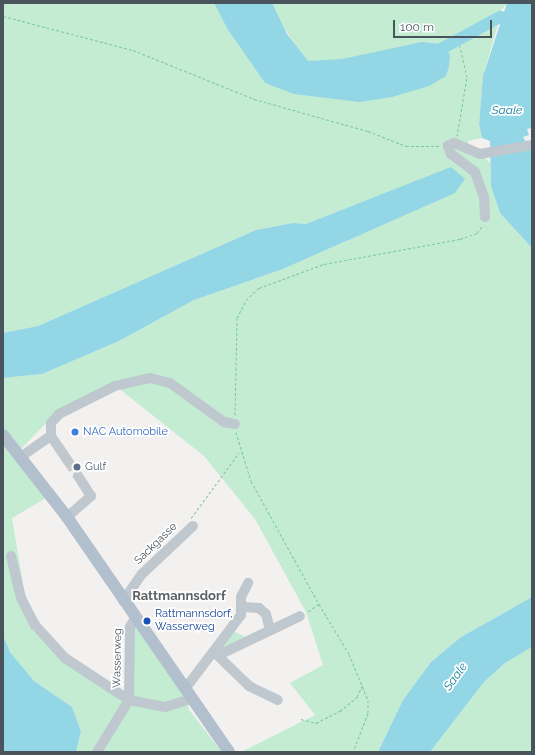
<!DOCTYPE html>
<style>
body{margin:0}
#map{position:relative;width:535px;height:755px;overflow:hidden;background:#f3f0f0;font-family:Raleway,sans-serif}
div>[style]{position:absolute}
.green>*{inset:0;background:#c3ecd2}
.water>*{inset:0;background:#93d6e6}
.river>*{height:12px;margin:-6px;padding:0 6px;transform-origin:6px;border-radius:6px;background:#93d6e6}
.minor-tunnel>*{height:10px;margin-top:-5px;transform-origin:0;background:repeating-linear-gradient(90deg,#c8c9cb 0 10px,transparent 0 15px)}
.path>*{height:1px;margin-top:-0.5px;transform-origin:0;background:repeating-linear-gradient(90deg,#7dc8a2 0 3px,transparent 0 5px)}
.minor>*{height:10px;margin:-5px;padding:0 5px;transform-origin:5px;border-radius:5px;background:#bfc8ce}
.major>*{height:12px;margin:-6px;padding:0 6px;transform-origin:6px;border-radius:6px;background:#b2c0cd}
.dots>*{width:11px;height:11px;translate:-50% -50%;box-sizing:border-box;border:2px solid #fff;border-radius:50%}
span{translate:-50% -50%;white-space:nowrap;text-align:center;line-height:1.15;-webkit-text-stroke:3.5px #fff;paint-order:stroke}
.shop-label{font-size:11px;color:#366cbe}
.left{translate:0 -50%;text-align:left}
.service-label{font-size:11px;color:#4e5e75}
.street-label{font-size:11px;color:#49545c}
.transit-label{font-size:11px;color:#164399}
.water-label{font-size:12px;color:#17819b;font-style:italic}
.quarter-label{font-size:13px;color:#5d6165;font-weight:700}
.frame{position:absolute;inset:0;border:4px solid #49545c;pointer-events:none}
.scale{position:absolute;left:393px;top:20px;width:99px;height:18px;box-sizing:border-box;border:2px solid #49545c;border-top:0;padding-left:5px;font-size:12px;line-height:14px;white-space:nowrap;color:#49545c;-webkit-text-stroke:3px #fff;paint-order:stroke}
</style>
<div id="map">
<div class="green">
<i style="clip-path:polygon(3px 3px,214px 3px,228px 30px,265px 83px,308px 66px,269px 3px,507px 3px,497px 15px,500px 17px,483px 76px,479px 124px,482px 138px,468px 141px,470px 156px,484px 157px,490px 163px,491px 186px,500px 213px,532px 248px,532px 597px,461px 637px,431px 662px,403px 700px,378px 752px,241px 752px,315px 715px,290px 683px,323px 665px,306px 612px,255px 519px,204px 456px,112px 383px,51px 418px,15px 455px,46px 498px,12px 518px,25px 596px,47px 636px,113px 695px,132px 706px,135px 624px,184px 694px,189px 710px,222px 752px,76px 752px,81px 731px,72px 707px,34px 681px,10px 652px,3px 635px,3px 378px,42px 374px,119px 341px,194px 300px,283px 269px,347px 241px,417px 181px,306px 224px,293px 223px,256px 230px,38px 326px,3px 333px)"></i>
<i style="clip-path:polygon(233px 631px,248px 638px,221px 648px)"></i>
<i style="clip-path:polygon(532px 647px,532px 752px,430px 752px,484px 682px,505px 663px)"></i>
</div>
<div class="water">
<i style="clip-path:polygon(214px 3px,272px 3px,287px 34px,308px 61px,342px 59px,422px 42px,439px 44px,450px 54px,449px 66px,446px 76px,429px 86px,392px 97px,360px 102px,294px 94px,265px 83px,228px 30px)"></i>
<i style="clip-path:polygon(507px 3px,532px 3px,532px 128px,527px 129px,529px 135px,523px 137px,532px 153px,532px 248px,500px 213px,491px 186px,490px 141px,482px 138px,479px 124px,483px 76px)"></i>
<i style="clip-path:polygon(451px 167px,465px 179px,455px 193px,283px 269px,194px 300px,119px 341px,42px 374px,3px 378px,3px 333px,38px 326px,256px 230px,293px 223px,306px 224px)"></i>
<i style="clip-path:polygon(532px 597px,532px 647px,505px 663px,484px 682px,430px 752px,378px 752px,403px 700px,431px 662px,461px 637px)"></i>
<i style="clip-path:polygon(3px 635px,10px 652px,34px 681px,72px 707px,81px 731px,76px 752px,3px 752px)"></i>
</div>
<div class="river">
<i style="left:430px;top:55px;width:80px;rotate:-28.5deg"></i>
</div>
<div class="minor-tunnel">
<i style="left:68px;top:461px;width:18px;rotate:56deg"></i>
</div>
<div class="path">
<i style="left:3px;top:16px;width:134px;rotate:14.7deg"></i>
<i style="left:133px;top:50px;width:131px;rotate:22deg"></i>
<i style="left:254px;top:99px;width:118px;rotate:15.7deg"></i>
<i style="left:368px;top:131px;width:41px;rotate:21.5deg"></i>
<i style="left:406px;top:146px;width:34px"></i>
<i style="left:457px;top:136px;width:60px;rotate:-80.4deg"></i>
<i style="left:467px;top:77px;width:32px;rotate:-103deg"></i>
<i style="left:235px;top:415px;width:97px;rotate:-88.8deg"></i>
<i style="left:237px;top:318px;width:20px;rotate:-63deg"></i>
<i style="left:246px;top:300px;width:18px;rotate:-43deg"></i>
<i style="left:259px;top:288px;width:69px;rotate:-20.3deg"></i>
<i style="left:324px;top:264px;width:138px;rotate:-10.4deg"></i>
<i style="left:460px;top:239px;width:18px;rotate:-19deg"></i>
<i style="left:477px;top:233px;width:10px;rotate:-53deg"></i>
<i style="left:236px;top:432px;width:51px;rotate:73deg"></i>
<i style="left:251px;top:481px;width:141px;rotate:61.1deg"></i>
<i style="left:319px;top:604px;width:14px;rotate:146deg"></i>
<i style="left:191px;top:518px;width:81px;rotate:-53.6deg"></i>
<i style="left:319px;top:604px;width:58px;rotate:59deg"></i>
<i style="left:349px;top:654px;width:50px;rotate:67.6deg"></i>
<i style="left:368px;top:700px;width:13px;rotate:90deg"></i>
<i style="left:368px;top:713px;width:42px;rotate:111deg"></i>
<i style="left:301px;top:719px;width:16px;rotate:15deg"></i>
<i style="left:316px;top:723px;width:27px;rotate:-27deg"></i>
<i style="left:340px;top:711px;width:22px;rotate:-39deg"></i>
<i style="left:357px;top:697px;width:14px;rotate:-65deg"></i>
</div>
<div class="minor">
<i style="left:485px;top:217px;width:20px;rotate:-93deg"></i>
<i style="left:484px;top:197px;width:27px;rotate:-110deg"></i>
<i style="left:475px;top:172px;width:30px;rotate:-143deg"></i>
<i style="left:451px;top:154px;width:9px;rotate:-111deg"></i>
<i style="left:448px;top:146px;width:7px;rotate:-27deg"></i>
<i style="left:454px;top:143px;width:28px;rotate:23deg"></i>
<i style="left:480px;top:154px;width:53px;rotate:-9.8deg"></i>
<i style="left:51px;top:436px;width:13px;rotate:-90deg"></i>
<i style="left:51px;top:423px;width:12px;rotate:-48deg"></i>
<i style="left:59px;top:414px;width:63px;rotate:-26.6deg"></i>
<i style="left:115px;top:386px;width:36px;rotate:-13deg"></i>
<i style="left:150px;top:378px;width:21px;rotate:14deg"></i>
<i style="left:170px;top:383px;width:67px;rotate:35.8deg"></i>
<i style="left:224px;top:422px;width:11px;rotate:10deg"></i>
<i style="left:51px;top:436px;width:30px;rotate:56deg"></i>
<i style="left:22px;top:456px;width:35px;rotate:-35deg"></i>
<i style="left:67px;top:517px;width:32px;rotate:-41deg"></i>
<i style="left:91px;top:496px;width:24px;rotate:-123deg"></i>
<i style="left:11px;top:556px;width:43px;rotate:76.6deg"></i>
<i style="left:21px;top:598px;width:30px;rotate:63deg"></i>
<i style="left:35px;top:625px;width:45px;rotate:47.7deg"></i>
<i style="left:65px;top:658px;width:77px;rotate:33.3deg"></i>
<i style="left:129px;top:700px;width:37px;rotate:11deg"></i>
<i style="left:165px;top:707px;width:28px;rotate:-17deg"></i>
<i style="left:123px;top:601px;width:33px;rotate:-55deg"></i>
<i style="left:142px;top:574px;width:70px;rotate:-43.3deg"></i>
<i style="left:242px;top:607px;width:17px;rotate:3deg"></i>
<i style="left:259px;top:608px;width:9px;rotate:41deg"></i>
<i style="left:266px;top:614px;width:16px;rotate:76deg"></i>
<i style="left:215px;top:653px;width:10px;rotate:-6deg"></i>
<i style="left:225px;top:652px;width:83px;rotate:-25.6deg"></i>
<i style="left:215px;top:653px;width:47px;rotate:44.1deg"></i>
<i style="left:249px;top:686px;width:32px;rotate:26deg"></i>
<i style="left:185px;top:689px;width:93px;rotate:-52.9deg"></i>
<i style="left:241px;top:615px;width:18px;rotate:-90deg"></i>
<i style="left:241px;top:597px;width:16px;rotate:-63deg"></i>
<i style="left:97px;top:752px;width:61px;rotate:-58.4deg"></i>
<i style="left:129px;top:700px;width:73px;rotate:-89.2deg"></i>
<i style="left:130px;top:627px;width:10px;rotate:-61deg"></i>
</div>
<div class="major">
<i style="left:3px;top:435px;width:104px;rotate:52deg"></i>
<i style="left:67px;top:517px;width:285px;rotate:55.4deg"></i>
</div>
<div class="dots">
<i style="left:75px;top:432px;background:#3f7fe0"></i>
<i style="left:77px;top:467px;background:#5c6f8a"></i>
<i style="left:147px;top:621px;background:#1a4fb4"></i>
</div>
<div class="shop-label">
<span class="left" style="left:83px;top:432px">NAC Automobile</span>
</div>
<div class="service-label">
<span class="left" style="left:85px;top:467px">Gulf</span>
</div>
<div class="street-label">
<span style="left:156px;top:544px;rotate:-44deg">Sackgasse</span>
<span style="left:118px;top:658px;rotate:-89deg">Wasserweg</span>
</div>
<div class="transit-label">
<span class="left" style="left:155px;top:621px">Rattmannsdorf,<br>Wasserweg</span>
</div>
<div class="water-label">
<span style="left:507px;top:111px">Saale</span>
<span style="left:456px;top:677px;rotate:-54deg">Saale</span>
</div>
<div class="quarter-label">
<span style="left:179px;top:596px">Rattmannsdorf</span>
</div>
<div class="frame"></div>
<div class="scale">100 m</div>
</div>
